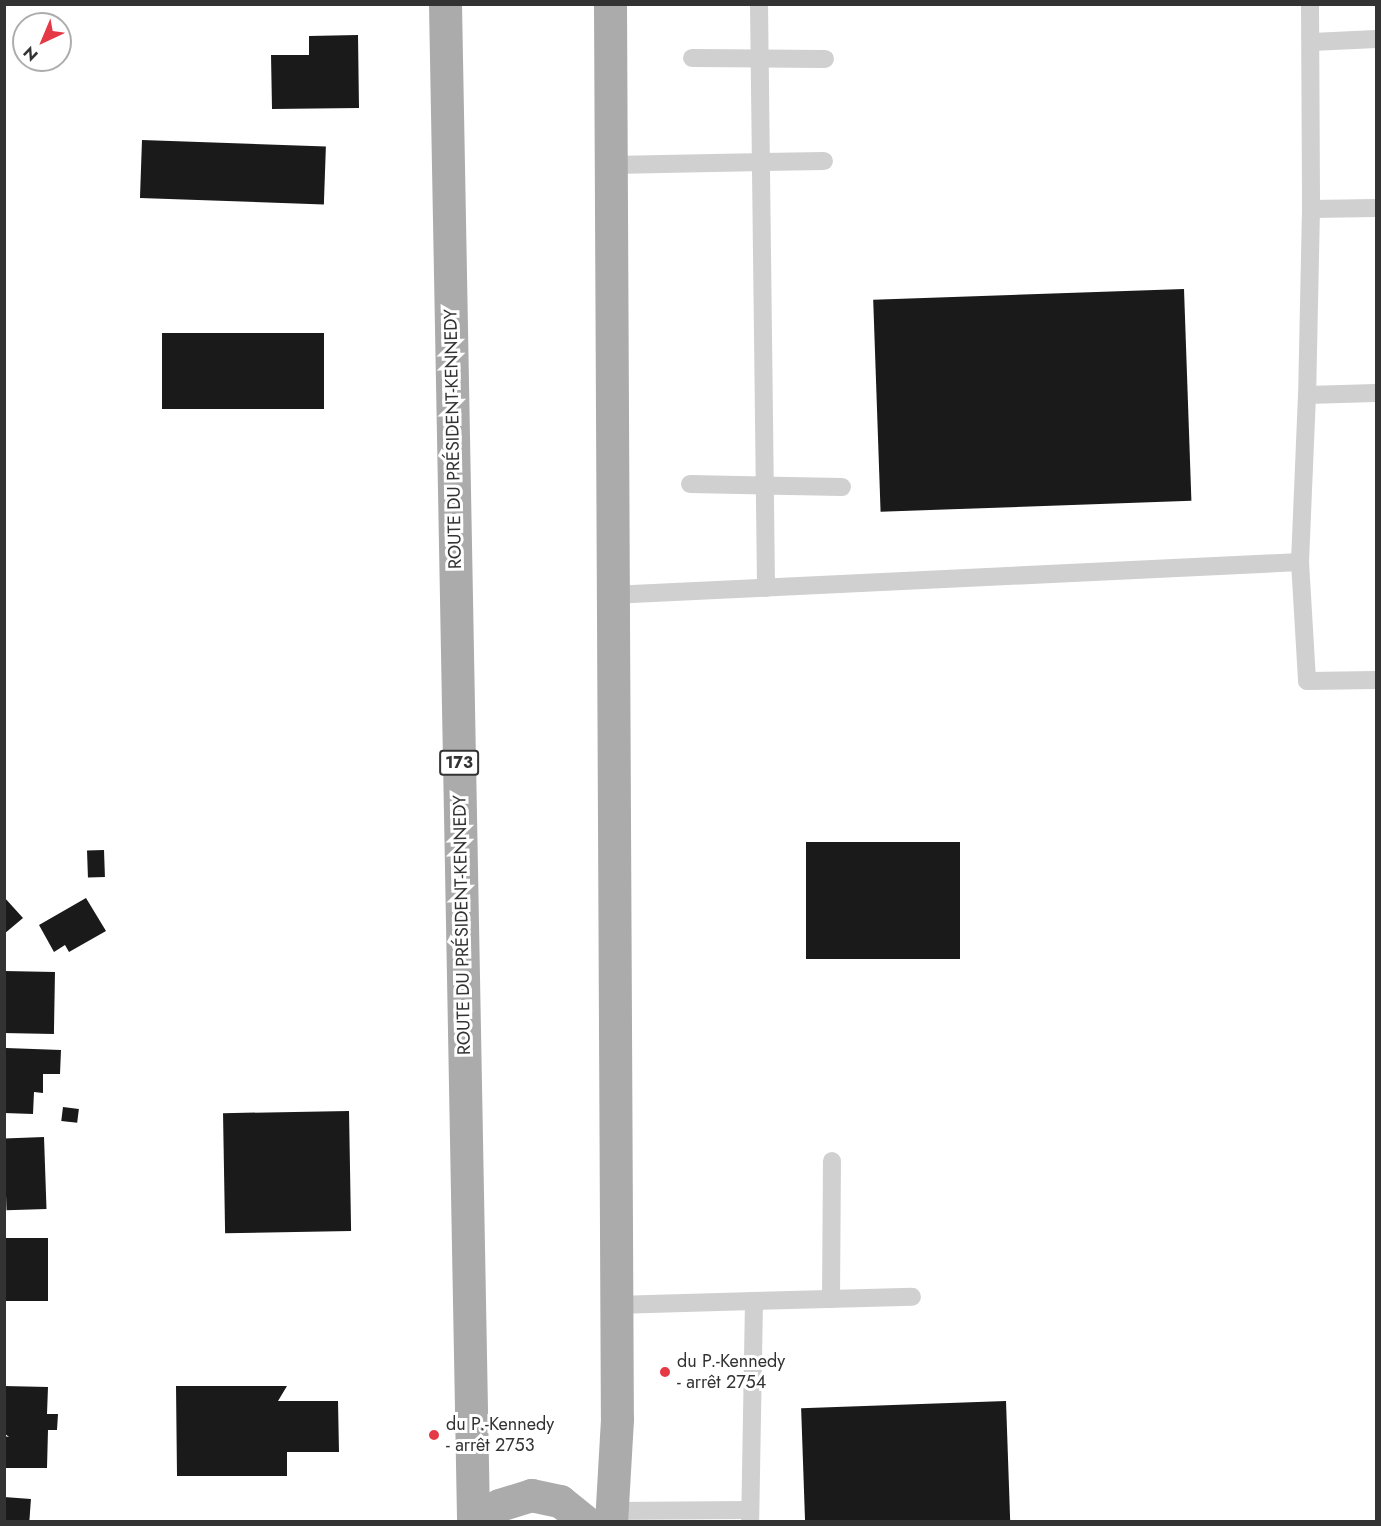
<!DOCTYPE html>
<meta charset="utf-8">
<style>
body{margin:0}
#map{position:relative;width:1381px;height:1526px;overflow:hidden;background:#fff;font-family:Jost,sans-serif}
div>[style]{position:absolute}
.building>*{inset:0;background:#1a1a1a;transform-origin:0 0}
.service>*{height:18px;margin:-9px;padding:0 9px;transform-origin:9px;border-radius:9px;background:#d0d0d0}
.primary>*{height:33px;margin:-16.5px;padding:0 16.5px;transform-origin:16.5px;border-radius:16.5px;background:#ababab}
.dots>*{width:16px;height:16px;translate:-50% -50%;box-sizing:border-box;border:3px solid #fff;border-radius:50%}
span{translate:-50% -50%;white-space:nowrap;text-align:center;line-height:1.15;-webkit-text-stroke:6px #fff;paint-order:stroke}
.shield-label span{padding:2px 4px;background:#fff;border:2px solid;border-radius:4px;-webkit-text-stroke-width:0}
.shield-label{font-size:16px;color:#333;font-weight:700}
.street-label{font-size:18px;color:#333}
.poi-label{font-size:18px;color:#333}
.left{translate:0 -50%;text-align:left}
.frame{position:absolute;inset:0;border:6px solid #333;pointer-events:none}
.north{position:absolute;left:12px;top:12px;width:60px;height:60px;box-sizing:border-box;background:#fff;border:2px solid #adadad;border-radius:50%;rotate:224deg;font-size:16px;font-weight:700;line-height:24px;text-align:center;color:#333}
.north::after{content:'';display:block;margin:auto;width:21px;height:27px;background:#e63946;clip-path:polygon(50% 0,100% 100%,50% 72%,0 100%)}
</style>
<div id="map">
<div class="building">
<i style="clip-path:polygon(358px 35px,359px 108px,272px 109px,271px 55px,309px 55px,309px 36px)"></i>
<i style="left:142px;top:140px;width:184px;height:58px;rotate:2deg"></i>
<i style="left:1184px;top:289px;width:212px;height:311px;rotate:88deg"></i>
<i style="left:162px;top:333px;width:162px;height:76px"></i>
<i style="left:960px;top:842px;width:117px;height:154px;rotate:90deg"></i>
<i style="left:104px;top:850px;width:27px;height:17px;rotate:88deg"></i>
<i style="clip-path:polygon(4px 897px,23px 918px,4px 934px)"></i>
<i style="clip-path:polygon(86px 898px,106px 931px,69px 952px,65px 945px,54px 952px,39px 925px)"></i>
<i style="left:4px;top:971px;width:51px;height:62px;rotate:1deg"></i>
<i style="clip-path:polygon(6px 1048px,61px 1050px,60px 1074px,43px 1074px,43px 1093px,34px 1092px,33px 1114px,4px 1113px)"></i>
<i style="left:63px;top:1107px;width:16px;height:14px;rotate:7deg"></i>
<i style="left:349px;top:1111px;width:120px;height:126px;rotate:89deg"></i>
<i style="left:44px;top:1137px;width:72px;height:40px;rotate:88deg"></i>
<i style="left:5px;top:1238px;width:43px;height:63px"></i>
<i style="clip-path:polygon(4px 1386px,48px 1387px,47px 1414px,58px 1414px,57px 1430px,48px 1430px,47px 1468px,4px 1468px,4px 1436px,9px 1437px,4px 1433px)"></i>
<i style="clip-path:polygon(176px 1386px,287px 1386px,278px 1401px,338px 1401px,339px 1452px,287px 1452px,287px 1476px,177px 1476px)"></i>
<i style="left:1006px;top:1401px;width:121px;height:205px;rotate:88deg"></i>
<i style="left:4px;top:1497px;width:27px;height:25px;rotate:4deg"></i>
</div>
<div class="service">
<i style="left:759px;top:4px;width:584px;rotate:89.31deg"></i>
<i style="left:1310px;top:4px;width:205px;rotate:89.7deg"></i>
<i style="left:1311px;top:209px;width:186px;rotate:91.2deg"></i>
<i style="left:1307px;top:395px;width:167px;rotate:92.4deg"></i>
<i style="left:1300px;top:562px;width:119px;rotate:86.6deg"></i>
<i style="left:1307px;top:681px;width:69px;rotate:-0.8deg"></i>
<i style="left:1312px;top:42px;width:64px;rotate:-2.7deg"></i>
<i style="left:692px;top:58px;width:133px;rotate:0.4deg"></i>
<i style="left:612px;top:165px;width:212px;rotate:-1.1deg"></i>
<i style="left:1311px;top:209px;width:65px;rotate:-0.9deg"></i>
<i style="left:1307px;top:395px;width:69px;rotate:-1.7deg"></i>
<i style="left:690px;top:484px;width:152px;rotate:1.1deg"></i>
<i style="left:611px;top:595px;width:690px;rotate:-2.74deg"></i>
<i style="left:831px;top:1299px;width:138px;rotate:-89.6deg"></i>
<i style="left:754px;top:1301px;width:158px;rotate:-1.5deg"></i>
<i style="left:615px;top:1305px;width:139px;rotate:-1.6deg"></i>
<i style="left:754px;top:1301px;width:221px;rotate:91deg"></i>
<i style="left:611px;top:1511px;width:139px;rotate:-0.4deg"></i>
</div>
<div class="primary">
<i style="left:445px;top:4px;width:1518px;rotate:88.94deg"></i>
<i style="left:610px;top:4px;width:1415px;rotate:89.72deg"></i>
<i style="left:617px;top:1419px;width:103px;rotate:93.3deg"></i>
<i style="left:476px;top:1522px;width:29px;rotate:-36deg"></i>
<i style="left:499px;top:1505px;width:34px;rotate:-17deg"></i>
<i style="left:531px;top:1495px;width:30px;rotate:12deg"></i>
<i style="left:560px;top:1501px;width:33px;rotate:39deg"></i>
</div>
<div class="dots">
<i style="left:665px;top:1372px;background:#e63946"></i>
<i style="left:434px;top:1435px;background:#e63946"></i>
</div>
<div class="shield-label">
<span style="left:459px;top:763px">173</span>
</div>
<div class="street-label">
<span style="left:453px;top:439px;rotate:-91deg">ROUTE DU PRÉSIDENT-KENNEDY</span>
<span style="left:462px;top:925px;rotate:-91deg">ROUTE DU PRÉSIDENT-KENNEDY</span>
</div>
<div class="poi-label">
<span class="left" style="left:677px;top:1372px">du P.-Kennedy<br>- arrêt 2754</span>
<span class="left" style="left:446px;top:1435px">du P.-Kennedy<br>- arrêt 2753</span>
</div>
<div class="frame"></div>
<div class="north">N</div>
</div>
